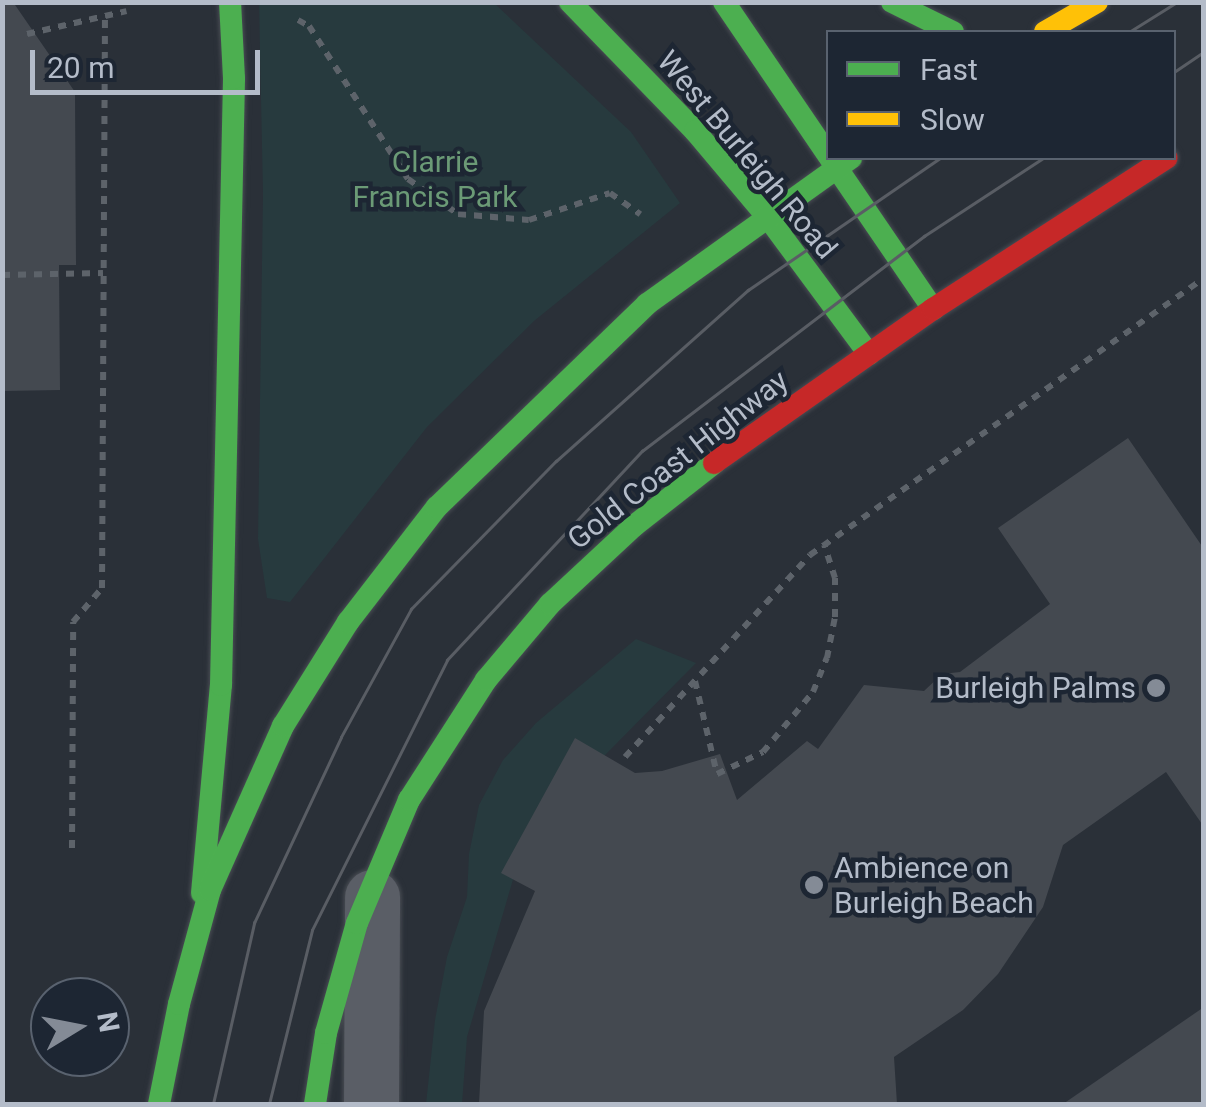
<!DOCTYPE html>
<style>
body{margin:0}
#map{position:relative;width:1206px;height:1107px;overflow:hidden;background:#2a3038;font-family:Roboto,sans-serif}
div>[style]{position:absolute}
.green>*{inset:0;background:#273a3e}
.building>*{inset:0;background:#444950}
.path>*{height:6px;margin-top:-3px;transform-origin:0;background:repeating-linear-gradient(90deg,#5d636a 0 8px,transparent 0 16px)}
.roads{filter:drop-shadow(0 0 2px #484c53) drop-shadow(0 0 2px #484c53)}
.street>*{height:55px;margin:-27.5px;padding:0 27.5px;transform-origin:27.5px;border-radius:27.5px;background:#5a5e66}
.fast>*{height:22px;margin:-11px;padding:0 11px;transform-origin:11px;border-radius:11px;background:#4caf50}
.slow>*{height:22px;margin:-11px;padding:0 11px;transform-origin:11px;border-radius:11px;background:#ffc107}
.jam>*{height:22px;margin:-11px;padding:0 11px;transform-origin:11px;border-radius:11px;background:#c62828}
.tram>*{height:2.5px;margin:-1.25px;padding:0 1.25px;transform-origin:1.25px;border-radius:1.25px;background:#595d64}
.dots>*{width:28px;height:28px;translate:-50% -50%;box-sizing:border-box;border:5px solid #1d2633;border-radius:50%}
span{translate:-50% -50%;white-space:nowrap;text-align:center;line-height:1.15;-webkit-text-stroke:9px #1d2633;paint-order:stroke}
.street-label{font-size:30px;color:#b4bcc9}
.park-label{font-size:30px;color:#6b9a76}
.poi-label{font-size:30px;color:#b4bcc9}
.right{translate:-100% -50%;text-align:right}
.left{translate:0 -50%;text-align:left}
.frame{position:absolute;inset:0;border:5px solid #b4bcc9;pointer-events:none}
.legend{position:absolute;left:826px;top:30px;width:350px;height:130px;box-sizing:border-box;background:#1d2633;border:2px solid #59626f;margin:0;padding:12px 18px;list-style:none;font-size:30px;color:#b4bcc9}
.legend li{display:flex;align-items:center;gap:20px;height:50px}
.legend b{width:50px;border:2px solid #59626f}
.north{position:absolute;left:30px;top:977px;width:100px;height:100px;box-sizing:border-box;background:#1d2633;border:2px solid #59626f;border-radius:50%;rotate:80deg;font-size:28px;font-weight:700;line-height:40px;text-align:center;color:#b4bcc9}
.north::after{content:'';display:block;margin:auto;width:35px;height:45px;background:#848b96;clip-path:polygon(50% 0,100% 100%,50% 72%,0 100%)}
.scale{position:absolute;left:30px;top:50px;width:230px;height:45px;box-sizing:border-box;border:5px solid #b4bcc9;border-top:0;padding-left:12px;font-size:30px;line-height:35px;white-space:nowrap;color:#b4bcc9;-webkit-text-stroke:8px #1d2633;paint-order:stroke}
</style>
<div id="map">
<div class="green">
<i style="clip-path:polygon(259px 3px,494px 3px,631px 132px,680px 203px,534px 321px,427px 427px,290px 602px,267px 598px,258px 539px,263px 194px)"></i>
<i style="clip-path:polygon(636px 639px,696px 663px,526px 835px,467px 1037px,462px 1104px,426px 1104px,435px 1020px,447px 957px,467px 897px,469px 854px,479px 805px,503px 760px,536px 723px)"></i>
</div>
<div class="building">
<i style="clip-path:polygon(2px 2px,13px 2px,75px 92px,76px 265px,59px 265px,60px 390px,2px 391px)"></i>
<i style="clip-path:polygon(1128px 438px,1204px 549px,1204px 827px,1166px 772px,1063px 845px,1043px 907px,998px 974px,963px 1010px,894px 1057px,897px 1104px,479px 1104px,484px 1011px,535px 891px,501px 873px,575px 738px,635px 773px,662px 771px,720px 754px,737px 800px,807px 741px,818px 749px,864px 685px,924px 691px,942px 674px,960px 672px,1050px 604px,998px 528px)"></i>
<i style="clip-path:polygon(1204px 1007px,1204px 1104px,1063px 1104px)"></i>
</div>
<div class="path">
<i style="left:298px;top:20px;width:13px;rotate:29deg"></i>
<i style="left:309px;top:26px;width:182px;rotate:57.1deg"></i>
<i style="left:408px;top:179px;width:61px;rotate:35deg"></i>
<i style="left:458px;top:214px;width:71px;rotate:4.8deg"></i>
<i style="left:529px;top:220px;width:85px;rotate:-18.4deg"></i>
<i style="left:610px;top:193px;width:37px;rotate:35deg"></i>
<i style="left:27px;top:34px;width:80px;rotate:-13deg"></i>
<i style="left:2px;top:275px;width:101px;rotate:-1.1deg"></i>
<i style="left:695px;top:681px;width:96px;rotate:76.7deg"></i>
<i style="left:717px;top:774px;width:51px;rotate:-25.6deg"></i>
<i style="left:763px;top:752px;width:78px;rotate:-50.2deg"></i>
<i style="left:813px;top:692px;width:37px;rotate:-68deg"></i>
<i style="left:827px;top:658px;width:42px;rotate:-79deg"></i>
<i style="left:835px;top:617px;width:39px;rotate:-90deg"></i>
<i style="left:835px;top:578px;width:35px;rotate:-108deg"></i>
<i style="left:625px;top:757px;width:274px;rotate:-47.5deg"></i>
<i style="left:810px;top:555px;width:482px;rotate:-35.1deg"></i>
<i style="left:72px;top:848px;width:226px;rotate:-89.7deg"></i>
<i style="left:73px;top:622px;width:45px;rotate:-49.5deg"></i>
<i style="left:102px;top:588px;width:572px;rotate:-89.7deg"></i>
<i style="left:105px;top:16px;width:22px;rotate:-13deg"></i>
</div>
<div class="roads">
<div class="street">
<i style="left:371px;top:1104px;width:207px;rotate:-89.7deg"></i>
</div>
<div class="fast">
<i style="left:570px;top:2px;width:180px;rotate:45.9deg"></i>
<i style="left:695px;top:131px;width:115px;rotate:49.9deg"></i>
<i style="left:769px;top:219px;width:168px;rotate:53.5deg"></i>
<i style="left:724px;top:2px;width:185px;rotate:55.8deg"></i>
<i style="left:892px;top:2px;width:68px;rotate:26.2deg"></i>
<i style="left:830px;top:158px;width:183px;rotate:55.7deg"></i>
<i style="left:202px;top:893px;width:209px;rotate:-84.8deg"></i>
<i style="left:221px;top:685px;width:607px;rotate:-88.77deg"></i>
<i style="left:234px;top:78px;width:76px;rotate:-93deg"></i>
<i style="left:159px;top:1104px;width:102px;rotate:-78.7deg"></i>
<i style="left:179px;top:1004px;width:118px;rotate:-74.8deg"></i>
<i style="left:210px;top:890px;width:180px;rotate:-66deg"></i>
<i style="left:283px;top:726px;width:123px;rotate:-58deg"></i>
<i style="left:348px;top:622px;width:145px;rotate:-52.3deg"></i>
<i style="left:437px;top:507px;width:292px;rotate:-44deg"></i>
<i style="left:647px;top:304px;width:251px;rotate:-35.6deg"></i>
<i style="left:315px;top:1104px;width:72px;rotate:-81.2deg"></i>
<i style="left:326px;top:1033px;width:114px;rotate:-74.3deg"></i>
<i style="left:357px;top:923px;width:134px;rotate:-67.1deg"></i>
<i style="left:409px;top:800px;width:143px;rotate:-57.3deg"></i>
<i style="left:486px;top:680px;width:99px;rotate:-49.9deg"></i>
<i style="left:550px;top:604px;width:116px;rotate:-42.9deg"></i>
<i style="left:635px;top:525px;width:100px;rotate:-38.1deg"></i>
</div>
<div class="slow">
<i style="left:1045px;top:32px;width:60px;rotate:-30deg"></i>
</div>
<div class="jam">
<i style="left:714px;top:463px;width:268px;rotate:-35.1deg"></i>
<i style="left:933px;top:309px;width:278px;rotate:-32.9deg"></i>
</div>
</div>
<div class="tram">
<i style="left:1129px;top:32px;width:57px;rotate:-32deg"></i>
<i style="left:1174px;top:72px;width:36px;rotate:-34deg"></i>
<i style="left:213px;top:1104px;width:186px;rotate:-77.2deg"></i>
<i style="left:254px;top:923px;width:205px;rotate:-64.9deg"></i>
<i style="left:341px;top:737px;width:146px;rotate:-61.3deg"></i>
<i style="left:411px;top:609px;width:207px;rotate:-45.6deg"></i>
<i style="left:556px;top:461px;width:257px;rotate:-41.7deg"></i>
<i style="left:748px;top:290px;width:233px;rotate:-34.5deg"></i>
<i style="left:269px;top:1104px;width:179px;rotate:-76.1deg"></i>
<i style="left:312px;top:930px;width:302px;rotate:-63.4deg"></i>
<i style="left:447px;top:660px;width:286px;rotate:-47deg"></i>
<i style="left:642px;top:451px;width:355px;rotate:-37.3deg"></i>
<i style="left:924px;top:236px;width:142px;rotate:-33.2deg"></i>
</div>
<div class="dots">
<i style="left:1156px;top:688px;background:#848b96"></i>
<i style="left:814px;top:885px;background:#848b96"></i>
</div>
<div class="street-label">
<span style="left:747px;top:155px;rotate:50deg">West Burleigh Road</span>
<span style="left:678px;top:460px;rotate:-38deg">Gold Coast Highway</span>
</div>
<div class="park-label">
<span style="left:435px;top:179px">Clarrie<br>Francis Park</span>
</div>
<div class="poi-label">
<span class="right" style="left:1136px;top:688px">Burleigh Palms</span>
<span class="left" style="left:834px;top:885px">Ambience on<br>Burleigh Beach</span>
</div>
<div class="frame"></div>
<ul class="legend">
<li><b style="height:12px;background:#4caf50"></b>Fast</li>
<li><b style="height:12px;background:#ffc107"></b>Slow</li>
</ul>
<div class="north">N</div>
<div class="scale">20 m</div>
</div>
